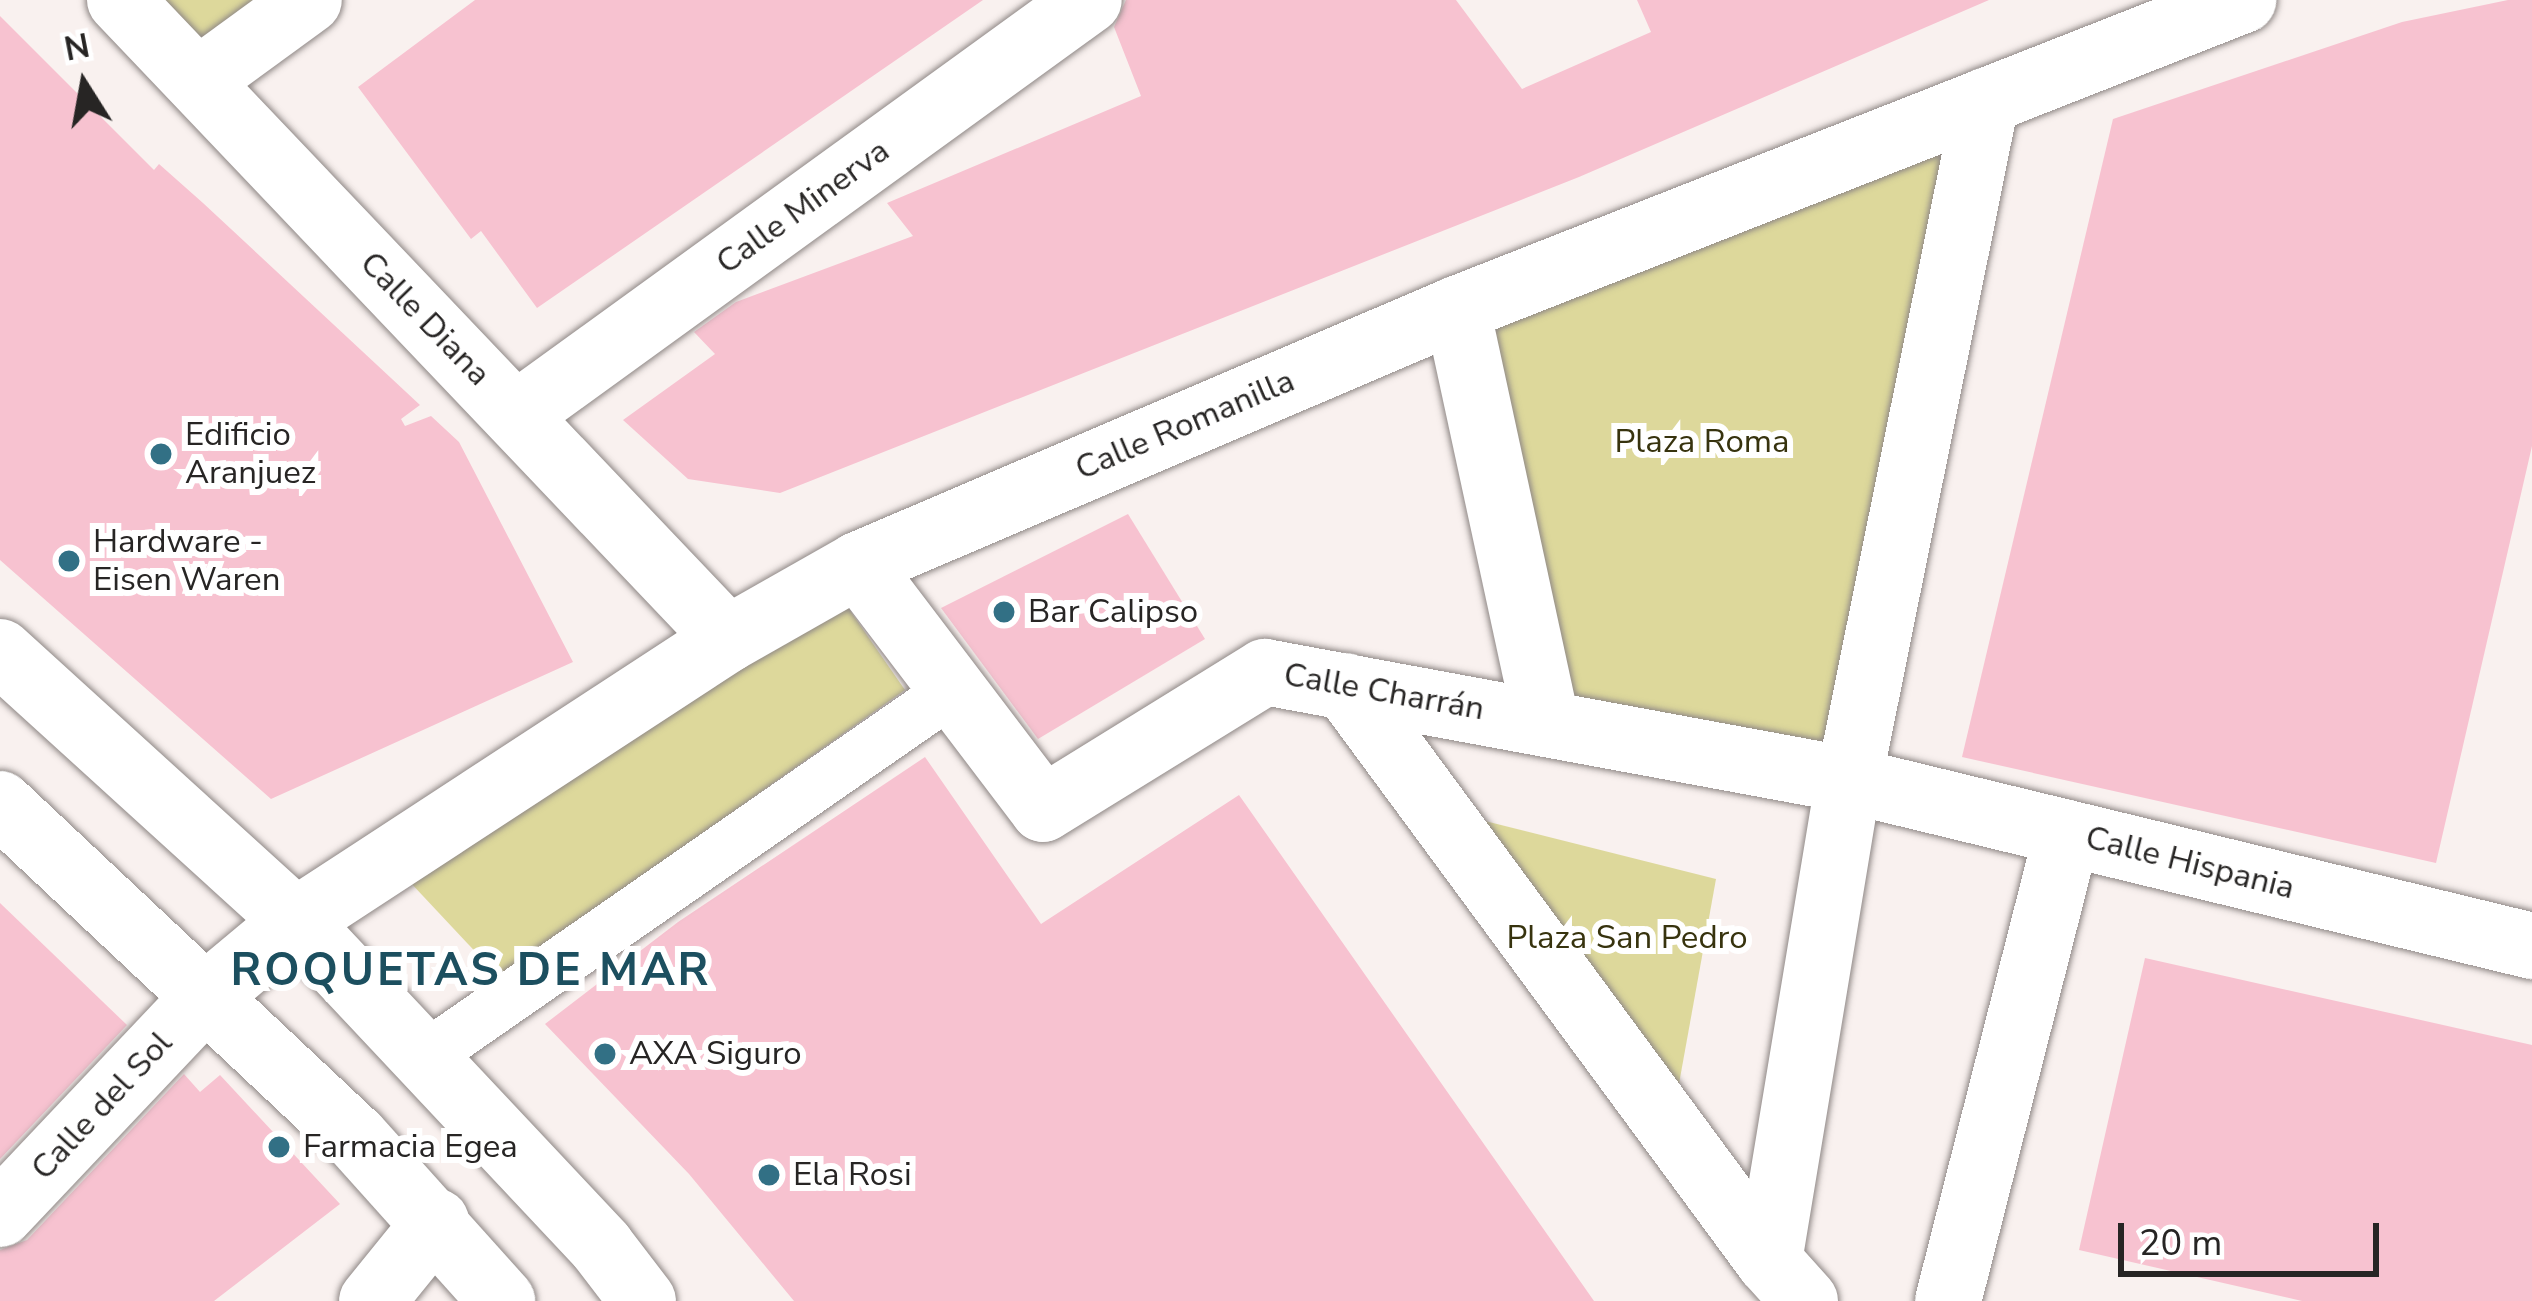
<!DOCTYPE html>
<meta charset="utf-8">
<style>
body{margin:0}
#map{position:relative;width:2532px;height:1301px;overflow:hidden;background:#f9f1ef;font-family:"Nunito Sans",sans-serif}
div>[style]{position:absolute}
.green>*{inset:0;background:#ddd89b}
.building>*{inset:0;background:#f7c2d0}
.roads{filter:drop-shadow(0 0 3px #8f8886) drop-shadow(0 0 3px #8f8886)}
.service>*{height:51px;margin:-25.5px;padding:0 25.5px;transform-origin:25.5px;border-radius:25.5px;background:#fff}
.pedestrian>*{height:66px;margin:-33px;padding:0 33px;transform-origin:33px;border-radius:33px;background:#fff}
.minor>*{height:66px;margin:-33px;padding:0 33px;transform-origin:33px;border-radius:33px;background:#fff}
.secondary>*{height:66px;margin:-33px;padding:0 33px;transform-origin:33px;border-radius:33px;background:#fff}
.dots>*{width:33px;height:33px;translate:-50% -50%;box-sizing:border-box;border:6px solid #fff;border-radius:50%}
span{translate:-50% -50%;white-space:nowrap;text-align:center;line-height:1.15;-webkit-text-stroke:12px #fff;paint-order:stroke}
.street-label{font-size:33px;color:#272524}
.poi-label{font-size:33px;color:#272524}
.left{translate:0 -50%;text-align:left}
.park-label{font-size:33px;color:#37330e}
.district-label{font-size:45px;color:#1c4f5f;font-weight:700;letter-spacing:3px}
.north{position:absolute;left:24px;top:24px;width:120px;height:120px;-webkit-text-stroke:9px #fff;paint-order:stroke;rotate:349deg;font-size:33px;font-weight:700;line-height:48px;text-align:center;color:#272524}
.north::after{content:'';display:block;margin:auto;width:42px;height:54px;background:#272524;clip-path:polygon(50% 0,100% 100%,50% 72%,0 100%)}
.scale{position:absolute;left:2118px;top:1223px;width:261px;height:54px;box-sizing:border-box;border:6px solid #272524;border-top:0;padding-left:15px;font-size:36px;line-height:42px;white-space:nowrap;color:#272524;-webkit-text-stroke:9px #fff;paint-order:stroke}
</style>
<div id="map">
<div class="green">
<i style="clip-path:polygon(120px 0,309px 0,198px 81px)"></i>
<i style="clip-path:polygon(1986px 101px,1849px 780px,1546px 719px,1457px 309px)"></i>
<i style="clip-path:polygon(842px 599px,905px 690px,499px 977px,377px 847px)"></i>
<i style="clip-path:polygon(1437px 809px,1716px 879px,1671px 1128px)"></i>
</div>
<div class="building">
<i style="clip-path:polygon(475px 0,983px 0,537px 308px,481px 231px,471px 239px,358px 87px)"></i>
<i style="clip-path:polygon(1126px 0,1456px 0,1522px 89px,1651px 32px,1637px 0,1989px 0,1579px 177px,780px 493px,688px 479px,623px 420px,715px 354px,694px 332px,736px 302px,913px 236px,887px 203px,1141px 96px,1114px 27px)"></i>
<i style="clip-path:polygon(2508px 0,2532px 0,2532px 446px,2436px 863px,1962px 757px,2113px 119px,2402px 22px)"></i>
<i style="clip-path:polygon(0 16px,154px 170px,159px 164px,203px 203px,420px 405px,401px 419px,405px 426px,431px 416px,459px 442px,573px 662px,271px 799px,0 560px)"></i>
<i style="clip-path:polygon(1128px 514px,1205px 639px,1038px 739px,941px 608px)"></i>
<i style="clip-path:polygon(925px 757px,1041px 924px,1239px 795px,1594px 1301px,794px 1301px,689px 1174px,545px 1024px,678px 922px)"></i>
<i style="clip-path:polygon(0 903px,127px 1025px,0 1159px)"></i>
<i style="clip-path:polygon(2145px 958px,2532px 1045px,2532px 1301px,2302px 1301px,2079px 1250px)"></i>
<i style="clip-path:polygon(184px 1074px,200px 1092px,220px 1075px,340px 1204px,214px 1301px,0 1301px,0 1250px,27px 1240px)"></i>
</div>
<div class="roads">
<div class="service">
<i style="left:422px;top:1058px;width:645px;rotate:-34.77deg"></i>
</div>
<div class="pedestrian">
<i style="left:1345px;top:686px;width:714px;rotate:53.6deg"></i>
</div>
<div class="minor">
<i style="left:120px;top:0;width:882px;rotate:46.42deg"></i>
<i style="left:198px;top:81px;width:137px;rotate:-36.1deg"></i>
<i style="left:1457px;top:309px;width:420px;rotate:77.8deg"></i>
<i style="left:516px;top:415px;width:707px;rotate:-35.91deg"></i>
<i style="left:858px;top:565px;width:306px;rotate:52.8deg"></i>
<i style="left:1043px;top:809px;width:261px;rotate:-31.7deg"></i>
<i style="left:1265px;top:672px;width:594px;rotate:10.48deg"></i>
<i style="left:1849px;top:780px;width:703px;rotate:13.66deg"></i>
<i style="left:0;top:1214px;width:299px;rotate:-46.6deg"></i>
<i style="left:205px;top:997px;width:119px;rotate:-39.9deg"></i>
<i style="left:296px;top:921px;width:516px;rotate:-33.14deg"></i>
<i style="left:728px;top:639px;width:150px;rotate:-29.6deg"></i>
<i style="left:858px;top:565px;width:651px;rotate:-23.14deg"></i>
<i style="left:1457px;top:309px;width:845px;rotate:-21.46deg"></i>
<i style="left:372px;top:1301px;width:102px;rotate:-51deg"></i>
<i style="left:1805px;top:1301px;width:54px;rotate:-132deg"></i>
<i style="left:1769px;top:1261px;width:488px;rotate:-80.6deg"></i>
<i style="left:1849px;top:780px;width:693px;rotate:-78.59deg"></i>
<i style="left:1948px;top:1301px;width:483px;rotate:-75.7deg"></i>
</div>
<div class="secondary">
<i style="left:0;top:652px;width:400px;rotate:42.3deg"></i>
<i style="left:296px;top:921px;width:446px;rotate:46.8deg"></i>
<i style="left:601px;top:1246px;width:69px;rotate:52.6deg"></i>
<i style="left:0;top:804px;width:488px;rotate:43.2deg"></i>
<i style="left:356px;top:1138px;width:219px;rotate:48.1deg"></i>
</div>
</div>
<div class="dots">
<i style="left:161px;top:454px;background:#327085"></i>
<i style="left:69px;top:561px;background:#327085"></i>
<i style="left:1004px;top:612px;background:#327085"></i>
<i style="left:605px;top:1054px;background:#327085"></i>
<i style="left:279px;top:1147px;background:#327085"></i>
<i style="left:769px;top:1175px;background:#327085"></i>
</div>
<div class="street-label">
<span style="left:803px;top:207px;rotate:-36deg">Calle Minerva</span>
<span style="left:425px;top:319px;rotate:46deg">Calle Diana</span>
<span style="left:1185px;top:425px;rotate:-23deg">Calle Romanilla</span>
<span style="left:1384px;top:692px;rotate:10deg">Calle Charrán</span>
<span style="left:2190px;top:863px;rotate:14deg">Calle Hispania</span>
<span style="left:102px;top:1106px;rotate:-47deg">Calle del Sol</span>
</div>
<div class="poi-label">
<span class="left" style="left:185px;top:454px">Edificio<br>Aranjuez</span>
<span class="left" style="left:93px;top:561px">Hardware -<br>Eisen Waren</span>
<span class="left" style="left:1028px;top:612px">Bar Calipso</span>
<span class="left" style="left:629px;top:1054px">AXA Siguro</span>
<span class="left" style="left:303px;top:1147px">Farmacia Egea</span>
<span class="left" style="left:793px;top:1175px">Ela Rosi</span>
</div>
<div class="park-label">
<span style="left:1702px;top:442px">Plaza Roma</span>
<span style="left:1627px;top:938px">Plaza San Pedro</span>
</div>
<div class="district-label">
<span style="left:471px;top:971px">ROQUETAS DE MAR</span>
</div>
<div class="north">N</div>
<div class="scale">20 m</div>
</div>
